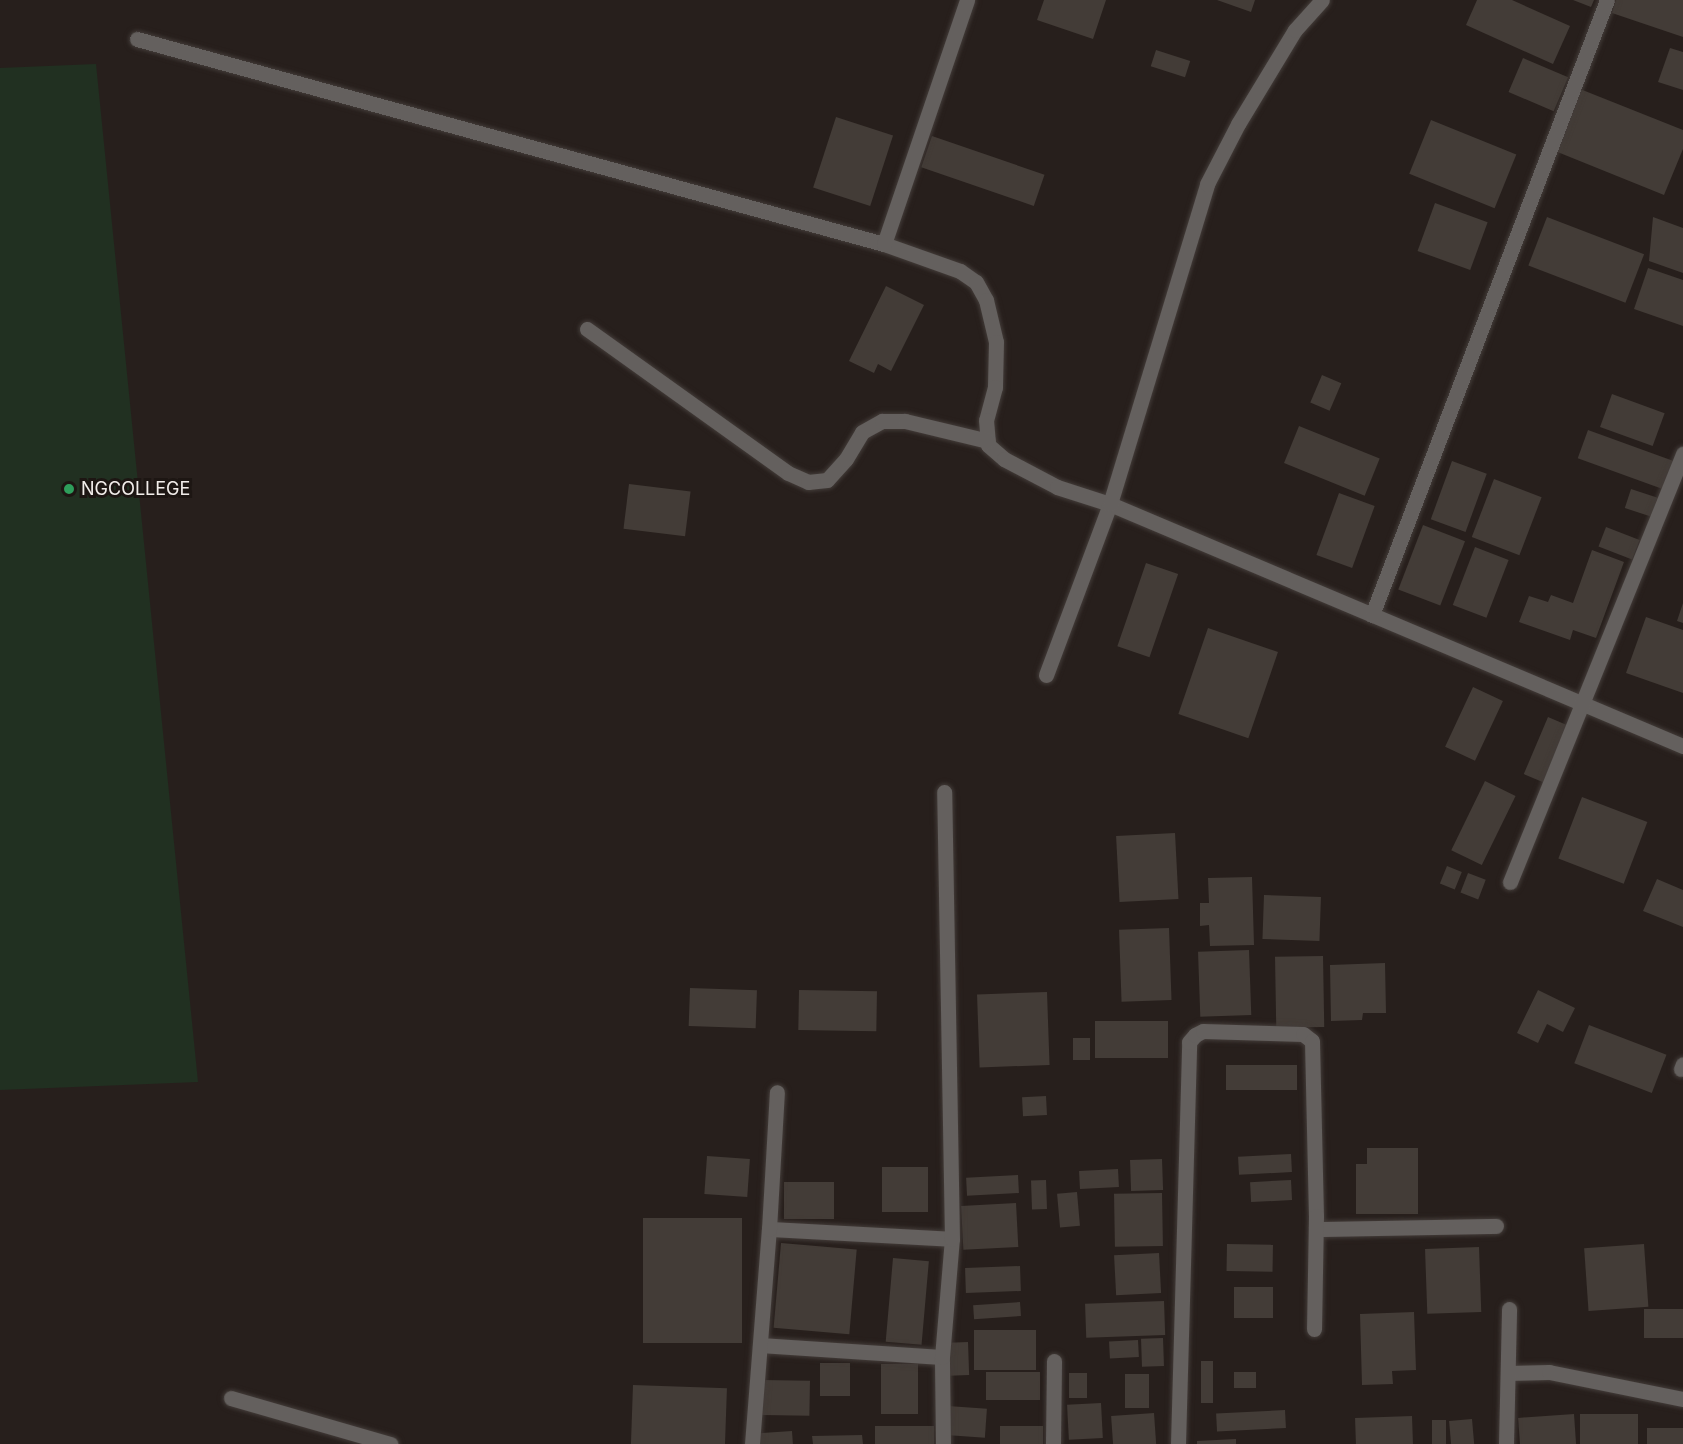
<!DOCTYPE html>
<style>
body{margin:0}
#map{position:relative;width:1683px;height:1444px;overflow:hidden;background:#271f1c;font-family:Inter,sans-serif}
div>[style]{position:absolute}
.green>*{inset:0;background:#213021}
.building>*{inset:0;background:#433c37;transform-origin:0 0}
.roads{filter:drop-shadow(0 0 2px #433c39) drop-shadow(0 0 2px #433c39)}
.lane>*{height:15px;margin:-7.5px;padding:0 7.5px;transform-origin:7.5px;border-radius:7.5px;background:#64605e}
.street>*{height:15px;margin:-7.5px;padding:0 7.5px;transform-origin:7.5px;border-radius:7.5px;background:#64605e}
.dots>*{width:16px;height:16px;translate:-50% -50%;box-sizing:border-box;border:3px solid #1d1613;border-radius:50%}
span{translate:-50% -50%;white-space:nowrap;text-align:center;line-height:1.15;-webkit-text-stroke:6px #1d1613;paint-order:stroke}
.poi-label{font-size:18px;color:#f2edea}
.left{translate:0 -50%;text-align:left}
</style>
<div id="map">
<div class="green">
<i style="clip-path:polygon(96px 64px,198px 1082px,0 1090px,0 68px)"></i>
</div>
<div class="building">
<i style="clip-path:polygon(1044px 0,1106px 0,1093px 39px,1037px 20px)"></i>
<i style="clip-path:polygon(1217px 0,1255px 0,1251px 12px)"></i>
<i style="clip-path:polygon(1477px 0,1512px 0,1570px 26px,1553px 64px,1466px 25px)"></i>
<i style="clip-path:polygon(1573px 0,1594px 0,1591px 7px)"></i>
<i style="clip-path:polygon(1616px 0,1683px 0,1683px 37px,1612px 13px)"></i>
<i style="clip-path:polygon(1670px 48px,1683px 52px,1683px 90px,1658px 82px)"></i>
<i style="left:1156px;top:50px;width:36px;height:17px;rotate:18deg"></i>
<i style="left:1523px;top:58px;width:49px;height:37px;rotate:23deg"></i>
<i style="clip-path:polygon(1580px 89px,1683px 130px,1683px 149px,1664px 195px,1555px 151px)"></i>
<i style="left:836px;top:117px;width:60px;height:74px;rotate:18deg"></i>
<i style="left:1431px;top:120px;width:92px;height:58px;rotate:22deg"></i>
<i style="left:932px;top:136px;width:119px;height:33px;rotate:19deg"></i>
<i style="left:1435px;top:203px;width:56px;height:51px;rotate:20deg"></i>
<i style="left:1547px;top:217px;width:104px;height:52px;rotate:21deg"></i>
<i style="clip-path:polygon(1653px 217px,1683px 228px,1683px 273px,1649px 261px)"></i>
<i style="clip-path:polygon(1648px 268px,1683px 280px,1683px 326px,1634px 309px)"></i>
<i style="clip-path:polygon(886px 286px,924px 305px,891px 371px,878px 364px,874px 373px,849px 361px)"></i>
<i style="left:1322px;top:375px;width:21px;height:30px;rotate:23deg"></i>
<i style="left:1612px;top:394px;width:56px;height:35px;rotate:20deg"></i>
<i style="left:1299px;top:426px;width:87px;height:40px;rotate:22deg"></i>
<i style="left:1588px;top:430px;width:91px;height:30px;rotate:20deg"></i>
<i style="left:1452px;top:461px;width:37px;height:62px;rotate:20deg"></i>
<i style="left:1494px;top:479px;width:51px;height:62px;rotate:21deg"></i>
<i style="left:629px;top:484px;width:62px;height:45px;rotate:7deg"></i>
<i style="left:1631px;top:489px;width:28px;height:20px;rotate:18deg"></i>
<i style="left:1339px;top:493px;width:38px;height:66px;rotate:20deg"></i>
<i style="left:1423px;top:525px;width:45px;height:69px;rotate:21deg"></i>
<i style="left:1606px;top:527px;width:36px;height:21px;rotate:21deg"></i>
<i style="left:1475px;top:547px;width:36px;height:62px;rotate:21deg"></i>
<i style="clip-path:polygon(1592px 550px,1624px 562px,1596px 638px,1573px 630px,1570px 640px,1519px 622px,1529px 596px,1548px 602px,1551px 595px,1573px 603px)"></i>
<i style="left:1146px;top:563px;width:34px;height:88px;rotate:19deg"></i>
<i style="clip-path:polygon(1683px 603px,1683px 623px,1677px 621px)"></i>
<i style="clip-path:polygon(1646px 617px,1683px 630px,1683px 693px,1626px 673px)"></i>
<i style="left:1208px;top:628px;width:74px;height:91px;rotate:19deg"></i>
<i style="left:1473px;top:687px;width:33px;height:66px;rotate:25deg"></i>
<i style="left:1548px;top:717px;width:21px;height:62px;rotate:23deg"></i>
<i style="left:1485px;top:781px;width:34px;height:77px;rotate:26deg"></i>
<i style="left:1582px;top:797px;width:70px;height:66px;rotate:21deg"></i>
<i style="left:1175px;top:833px;width:66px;height:59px;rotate:87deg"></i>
<i style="left:1447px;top:866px;width:16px;height:19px;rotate:22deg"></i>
<i style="left:1468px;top:873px;width:19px;height:21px;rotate:21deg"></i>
<i style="clip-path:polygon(1252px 877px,1254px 945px,1210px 946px,1209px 925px,1200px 926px,1200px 903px,1209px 903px,1208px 878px)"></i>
<i style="clip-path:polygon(1657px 879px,1683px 890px,1683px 927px,1643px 911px)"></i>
<i style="left:1264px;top:895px;width:57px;height:44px;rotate:2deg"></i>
<i style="left:1169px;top:928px;width:72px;height:50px;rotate:88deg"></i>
<i style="left:1249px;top:950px;width:65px;height:51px;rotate:88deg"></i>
<i style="left:1323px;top:956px;width:71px;height:48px;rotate:89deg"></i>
<i style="clip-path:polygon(1385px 963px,1386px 1013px,1363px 1013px,1362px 1020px,1331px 1021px,1330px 965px)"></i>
<i style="left:690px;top:988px;width:67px;height:38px;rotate:2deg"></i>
<i style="left:799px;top:990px;width:78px;height:40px;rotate:1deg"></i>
<i style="clip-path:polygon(1538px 990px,1575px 1008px,1563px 1032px,1547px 1024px,1538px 1043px,1517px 1033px)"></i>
<i style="left:1047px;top:992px;width:73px;height:70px;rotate:88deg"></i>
<i style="left:1168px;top:1021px;width:37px;height:73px;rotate:90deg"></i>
<i style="left:1589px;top:1025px;width:83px;height:41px;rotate:21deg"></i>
<i style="left:1090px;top:1038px;width:22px;height:17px;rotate:90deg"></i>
<i style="left:1297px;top:1065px;width:25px;height:71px;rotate:90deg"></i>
<i style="left:1046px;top:1096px;width:19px;height:24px;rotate:87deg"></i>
<i style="clip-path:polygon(1367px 1148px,1418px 1148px,1418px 1214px,1356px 1214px,1356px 1164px,1367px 1164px)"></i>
<i style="left:1291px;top:1154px;width:18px;height:53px;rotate:87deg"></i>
<i style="left:707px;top:1156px;width:43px;height:38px;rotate:4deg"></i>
<i style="left:1162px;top:1159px;width:31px;height:32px;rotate:88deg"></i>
<i style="left:882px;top:1167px;width:46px;height:45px"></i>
<i style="left:1118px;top:1169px;width:18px;height:39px;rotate:87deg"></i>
<i style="left:1018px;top:1175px;width:18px;height:52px;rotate:87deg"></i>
<i style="left:1046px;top:1180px;width:29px;height:15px;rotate:88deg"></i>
<i style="left:1291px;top:1180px;width:20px;height:41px;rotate:87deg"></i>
<i style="left:784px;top:1182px;width:50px;height:37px"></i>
<i style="left:1077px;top:1192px;width:34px;height:20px;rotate:85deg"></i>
<i style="left:1162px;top:1193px;width:53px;height:48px;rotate:89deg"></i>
<i style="left:1016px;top:1203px;width:44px;height:55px;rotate:87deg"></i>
<i style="left:742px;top:1218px;width:125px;height:99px;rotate:90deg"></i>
<i style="left:781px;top:1243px;width:76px;height:85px;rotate:5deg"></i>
<i style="left:1227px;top:1244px;width:46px;height:27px;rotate:1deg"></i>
<i style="left:1644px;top:1244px;width:63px;height:60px;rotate:86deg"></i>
<i style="left:1479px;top:1247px;width:65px;height:54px;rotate:88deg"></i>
<i style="left:1159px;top:1253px;width:40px;height:45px;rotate:87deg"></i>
<i style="left:893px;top:1258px;width:36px;height:84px;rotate:5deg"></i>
<i style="left:1020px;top:1266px;width:25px;height:55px;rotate:88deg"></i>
<i style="left:1273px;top:1287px;width:31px;height:39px;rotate:90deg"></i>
<i style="left:1164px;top:1301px;width:34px;height:79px;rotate:88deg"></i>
<i style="left:1020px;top:1302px;width:14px;height:47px;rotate:86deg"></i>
<i style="left:1683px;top:1309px;width:29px;height:39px;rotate:90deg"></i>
<i style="clip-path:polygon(1414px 1312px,1416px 1370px,1392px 1371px,1393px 1384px,1362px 1385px,1360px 1314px)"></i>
<i style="left:1036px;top:1330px;width:40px;height:62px;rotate:90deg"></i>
<i style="left:1163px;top:1338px;width:28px;height:22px;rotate:88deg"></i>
<i style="left:1138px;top:1340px;width:17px;height:29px;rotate:87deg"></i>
<i style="left:968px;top:1342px;width:33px;height:20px;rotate:88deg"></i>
<i style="left:1201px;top:1361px;width:12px;height:42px"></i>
<i style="left:820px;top:1363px;width:30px;height:33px"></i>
<i style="left:881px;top:1364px;width:37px;height:50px"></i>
<i style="left:986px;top:1372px;width:54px;height:28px"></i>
<i style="left:1234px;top:1372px;width:22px;height:16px"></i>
<i style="left:1087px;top:1373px;width:25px;height:18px;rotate:90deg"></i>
<i style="left:1149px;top:1374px;width:34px;height:24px;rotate:90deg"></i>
<i style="left:762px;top:1380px;width:48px;height:35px;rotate:1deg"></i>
<i style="left:633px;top:1385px;width:94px;height:59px;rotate:2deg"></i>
<i style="left:1101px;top:1403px;width:35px;height:34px;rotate:87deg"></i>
<i style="left:948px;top:1406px;width:39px;height:29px;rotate:4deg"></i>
<i style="left:1285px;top:1410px;width:18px;height:69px;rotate:87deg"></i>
<i style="left:1154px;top:1413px;width:31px;height:43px;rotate:86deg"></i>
<i style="left:1574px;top:1414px;width:30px;height:56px;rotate:86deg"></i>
<i style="left:1580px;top:1414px;width:58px;height:30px"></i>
<i style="left:1412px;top:1416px;width:28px;height:57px;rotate:88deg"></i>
<i style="left:1472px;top:1419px;width:25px;height:23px;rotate:85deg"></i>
<i style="left:1432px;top:1420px;width:14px;height:24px"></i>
<i style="left:934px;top:1426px;width:18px;height:59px;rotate:90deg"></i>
<i style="left:1043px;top:1426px;width:18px;height:43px;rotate:90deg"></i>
<i style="left:1647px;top:1428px;width:36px;height:16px"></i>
<i style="left:792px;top:1431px;width:13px;height:37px;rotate:86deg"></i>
<i style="clip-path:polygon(862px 1435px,863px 1444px,813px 1444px,812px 1436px)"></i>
<i style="clip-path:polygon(1236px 1439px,1236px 1444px,1197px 1444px,1197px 1441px)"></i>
</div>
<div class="roads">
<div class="lane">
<i style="left:231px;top:1398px;width:166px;rotate:16.1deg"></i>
</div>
<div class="street">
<i style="left:137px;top:39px;width:775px;rotate:15.35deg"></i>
<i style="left:884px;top:244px;width:81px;rotate:19.6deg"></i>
<i style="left:960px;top:271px;width:19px;rotate:35deg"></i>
<i style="left:976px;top:282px;width:21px;rotate:61deg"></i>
<i style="left:986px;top:300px;width:43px;rotate:76.6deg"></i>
<i style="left:996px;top:342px;width:45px;rotate:91.3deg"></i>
<i style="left:995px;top:387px;width:34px;rotate:105deg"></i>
<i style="left:986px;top:420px;width:25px;rotate:85deg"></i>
<i style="left:988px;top:445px;width:21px;rotate:41deg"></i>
<i style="left:1004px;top:459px;width:60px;rotate:27.8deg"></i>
<i style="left:1057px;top:487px;width:56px;rotate:17.8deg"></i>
<i style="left:1110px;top:504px;width:622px;rotate:22.9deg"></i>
<i style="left:884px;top:244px;width:258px;rotate:-71.2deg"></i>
<i style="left:587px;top:329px;width:247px;rotate:35.6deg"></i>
<i style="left:788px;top:473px;width:22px;rotate:24deg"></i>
<i style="left:808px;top:482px;width:19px;rotate:-6deg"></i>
<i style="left:827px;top:480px;width:28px;rotate:-48deg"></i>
<i style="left:846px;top:459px;width:31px;rotate:-59deg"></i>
<i style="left:862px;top:432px;width:23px;rotate:-29deg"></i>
<i style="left:882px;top:421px;width:23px"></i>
<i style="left:905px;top:421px;width:85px;rotate:13.5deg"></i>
<i style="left:1372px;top:615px;width:658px;rotate:-69.09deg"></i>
<i style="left:1046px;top:675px;width:183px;rotate:-69.5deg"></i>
<i style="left:1110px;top:504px;width:334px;rotate:-73.1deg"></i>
<i style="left:1207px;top:184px;width:68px;rotate:-62.7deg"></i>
<i style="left:1238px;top:124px;width:110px;rotate:-58.8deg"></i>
<i style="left:1295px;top:30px;width:40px;rotate:-48deg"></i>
<i style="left:1510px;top:882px;width:462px;rotate:-68deg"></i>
<i style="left:1681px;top:1069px;width:5px;rotate:-68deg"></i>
<i style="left:769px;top:1229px;width:183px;rotate:3.1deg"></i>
<i style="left:1316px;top:1229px;width:180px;rotate:-1deg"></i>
<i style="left:760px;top:1345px;width:182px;rotate:3.8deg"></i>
<i style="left:1508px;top:1373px;width:41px;rotate:-1.4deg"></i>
<i style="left:1549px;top:1372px;width:137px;rotate:11.4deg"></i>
<i style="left:752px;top:1444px;width:216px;rotate:-85.5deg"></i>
<i style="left:769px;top:1229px;width:137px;rotate:-86.7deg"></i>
<i style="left:943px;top:1444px;width:87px;rotate:-90.7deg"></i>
<i style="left:942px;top:1357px;width:118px;rotate:-85.2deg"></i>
<i style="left:952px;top:1239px;width:447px;rotate:-91deg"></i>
<i style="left:1053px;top:1444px;width:83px;rotate:-89.3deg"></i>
<i style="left:1178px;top:1444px;width:402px;rotate:-88.4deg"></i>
<i style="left:1189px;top:1042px;width:9px;rotate:-49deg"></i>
<i style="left:1195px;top:1035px;width:9px;rotate:-27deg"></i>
<i style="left:1203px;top:1031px;width:100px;rotate:1.7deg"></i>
<i style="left:1303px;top:1034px;width:11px;rotate:38deg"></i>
<i style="left:1312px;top:1041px;width:175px;rotate:88.7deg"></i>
<i style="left:1316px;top:1216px;width:113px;rotate:91deg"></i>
<i style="left:1506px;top:1444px;width:135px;rotate:-88.7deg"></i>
</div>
</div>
<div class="dots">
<i style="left:69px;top:489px;background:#2e9e5b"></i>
</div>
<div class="poi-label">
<span class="left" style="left:81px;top:489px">NGCOLLEGE</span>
</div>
</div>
